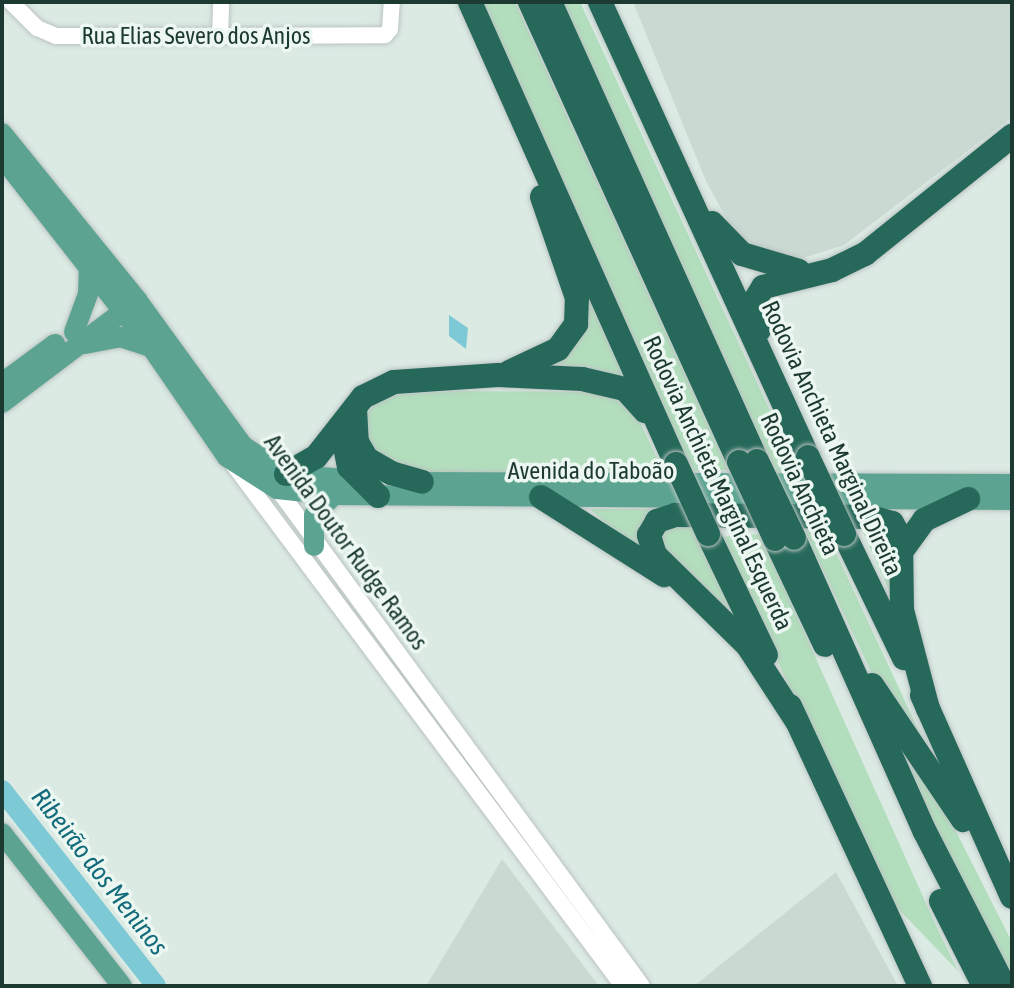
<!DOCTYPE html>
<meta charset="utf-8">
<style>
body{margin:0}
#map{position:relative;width:1014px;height:988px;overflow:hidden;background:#dceae4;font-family:"Asap Condensed",sans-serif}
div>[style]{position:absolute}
.built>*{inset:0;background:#cadad2}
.green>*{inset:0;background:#b2debd}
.water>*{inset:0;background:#7dc9d6}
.river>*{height:20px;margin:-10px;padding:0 10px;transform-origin:10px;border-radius:10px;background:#7dc9d6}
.roads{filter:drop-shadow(0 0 2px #bbc4c2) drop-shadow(0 0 2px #bbc4c2)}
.minor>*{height:16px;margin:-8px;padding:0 8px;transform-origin:8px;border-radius:8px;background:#fff}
.major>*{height:20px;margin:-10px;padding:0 10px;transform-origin:10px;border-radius:10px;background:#5ca491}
.highway>*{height:24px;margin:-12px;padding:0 12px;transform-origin:12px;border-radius:12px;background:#26695a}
.bridges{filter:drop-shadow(0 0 2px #bbc4c2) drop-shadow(0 0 2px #bbc4c2)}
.highway-bridge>*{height:24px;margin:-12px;padding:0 12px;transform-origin:12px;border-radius:12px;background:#26695a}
span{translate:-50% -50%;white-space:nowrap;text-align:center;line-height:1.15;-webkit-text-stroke:7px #ecf7f1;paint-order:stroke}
.street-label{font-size:24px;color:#1d3a32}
.water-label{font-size:26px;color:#126a7b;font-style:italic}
.frame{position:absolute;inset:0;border:4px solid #1d3a32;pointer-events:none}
</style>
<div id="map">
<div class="built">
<i style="clip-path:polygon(633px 2px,1012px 2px,1012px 117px,844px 245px,800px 259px,762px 255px,738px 240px,706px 181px)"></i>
<i style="clip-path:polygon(502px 859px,599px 986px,426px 986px)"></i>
<i style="clip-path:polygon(836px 872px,898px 986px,694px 986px)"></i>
</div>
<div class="green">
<i style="clip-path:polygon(475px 2px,515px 2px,729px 470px,694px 471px,682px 451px)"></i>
<i style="clip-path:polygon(561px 2px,580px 2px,924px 742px,876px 682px,678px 264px)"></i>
<i style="clip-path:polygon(576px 272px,629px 388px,544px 372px,560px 356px)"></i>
<i style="clip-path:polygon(459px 391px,593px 392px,620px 398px,639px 420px,665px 475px,428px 473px,379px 462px,361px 423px,374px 404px,400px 394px)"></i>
<i style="clip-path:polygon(590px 509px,685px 509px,644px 518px,636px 534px,644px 557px)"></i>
<i style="clip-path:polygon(691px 524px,695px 529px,742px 634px,662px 548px,657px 532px)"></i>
<i style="clip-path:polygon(870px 527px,887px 537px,891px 595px,862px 530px)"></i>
<i style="clip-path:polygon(760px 534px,938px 930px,958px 971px,886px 896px,720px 537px)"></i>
<i style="clip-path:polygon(901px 747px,937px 794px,1012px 942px,1012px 980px,962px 886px)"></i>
</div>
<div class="water">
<i style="clip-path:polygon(449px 315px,468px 328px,466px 349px,449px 336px)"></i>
</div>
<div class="river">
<i style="left:2px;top:790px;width:249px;rotate:51.8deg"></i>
</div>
<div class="roads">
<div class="minor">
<i style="left:11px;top:2px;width:37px;rotate:45deg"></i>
<i style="left:37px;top:28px;width:21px;rotate:23deg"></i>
<i style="left:56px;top:36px;width:164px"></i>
<i style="left:220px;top:36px;width:165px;rotate:-0.3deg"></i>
<i style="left:385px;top:35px;width:8px;rotate:-50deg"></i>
<i style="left:390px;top:29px;width:27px;rotate:-86deg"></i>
<i style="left:220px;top:36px;width:34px;rotate:-88deg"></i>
<i style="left:233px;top:464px;width:652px;rotate:53.24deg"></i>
<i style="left:274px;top:484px;width:622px;rotate:53.76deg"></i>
</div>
<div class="major">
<i style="left:2px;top:133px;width:215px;rotate:51deg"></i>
<i style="left:137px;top:300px;width:180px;rotate:54deg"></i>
<i style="left:243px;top:446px;width:51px;rotate:33.1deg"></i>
<i style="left:286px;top:474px;width:86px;rotate:4.7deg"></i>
<i style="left:2px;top:157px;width:243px;rotate:51.9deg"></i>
<i style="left:152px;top:348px;width:132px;rotate:55.5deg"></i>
<i style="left:227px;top:457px;width:59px;rotate:32.6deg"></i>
<i style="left:277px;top:489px;width:57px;rotate:6deg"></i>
<i style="left:334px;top:495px;width:678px;rotate:0.42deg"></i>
<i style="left:74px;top:332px;width:40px;rotate:-69.8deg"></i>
<i style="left:88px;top:294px;width:26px;rotate:-88deg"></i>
<i style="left:85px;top:344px;width:36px;rotate:-11deg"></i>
<i style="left:120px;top:337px;width:32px;rotate:18deg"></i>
<i style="left:2px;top:383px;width:66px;rotate:-36.3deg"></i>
<i style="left:2px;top:403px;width:164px;rotate:-37.1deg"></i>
<i style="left:408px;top:482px;width:604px;rotate:0.19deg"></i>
<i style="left:314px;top:546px;width:31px;rotate:-90deg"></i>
<i style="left:314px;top:515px;width:28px;rotate:-45deg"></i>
<i style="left:2px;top:833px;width:194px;rotate:51.9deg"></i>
</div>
<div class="highway">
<i style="left:470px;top:2px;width:506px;rotate:65.97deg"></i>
<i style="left:530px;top:2px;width:505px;rotate:65.57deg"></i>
<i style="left:550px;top:2px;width:504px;rotate:65.73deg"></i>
<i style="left:600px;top:2px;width:500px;rotate:65.43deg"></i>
<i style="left:712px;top:223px;width:43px;rotate:45.9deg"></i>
<i style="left:742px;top:254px;width:59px;rotate:16.6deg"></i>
<i style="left:759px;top:330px;width:30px;rotate:-98deg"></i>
<i style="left:755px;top:300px;width:15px;rotate:-58deg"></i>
<i style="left:763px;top:287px;width:71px;rotate:-13.8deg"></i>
<i style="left:832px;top:270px;width:37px;rotate:-26deg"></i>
<i style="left:865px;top:254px;width:189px;rotate:-38.8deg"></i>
<i style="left:509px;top:372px;width:54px;rotate:-25.1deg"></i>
<i style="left:558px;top:349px;width:31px;rotate:-54deg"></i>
<i style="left:576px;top:324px;width:26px;rotate:-88deg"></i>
<i style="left:577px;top:298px;width:107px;rotate:-109.1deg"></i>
<i style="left:355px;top:408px;width:34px;rotate:87deg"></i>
<i style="left:357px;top:442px;width:20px;rotate:60deg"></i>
<i style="left:367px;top:459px;width:28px;rotate:30deg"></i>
<i style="left:391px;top:473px;width:32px;rotate:16deg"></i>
<i style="left:341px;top:427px;width:41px;rotate:78.7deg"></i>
<i style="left:349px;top:467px;width:41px;rotate:45deg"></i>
<i style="left:286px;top:474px;width:34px;rotate:-30deg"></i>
<i style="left:316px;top:457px;width:76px;rotate:-51.9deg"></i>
<i style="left:363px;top:397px;width:34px;rotate:-26deg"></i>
<i style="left:394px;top:382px;width:104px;rotate:-3.9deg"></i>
<i style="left:498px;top:375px;width:84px;rotate:2.7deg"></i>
<i style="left:582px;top:379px;width:44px;rotate:13.1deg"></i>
<i style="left:625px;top:389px;width:30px;rotate:48deg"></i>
<i style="left:541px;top:497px;width:146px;rotate:32.4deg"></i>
<i style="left:708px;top:534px;width:134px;rotate:64.4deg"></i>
<i style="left:844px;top:534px;width:138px;rotate:64.2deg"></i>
<i style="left:794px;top:538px;width:322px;rotate:66deg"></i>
<i style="left:925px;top:832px;width:173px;rotate:62.8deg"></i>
<i style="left:775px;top:539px;width:117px;rotate:64.7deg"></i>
<i style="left:901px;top:552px;width:39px;rotate:-54deg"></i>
<i style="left:924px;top:520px;width:49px;rotate:-25.5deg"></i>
<i style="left:872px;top:685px;width:163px;rotate:56deg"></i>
<i style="left:922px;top:695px;width:221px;rotate:66deg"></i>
<i style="left:790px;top:706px;width:309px;rotate:65.1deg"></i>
<i style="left:796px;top:720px;width:88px;rotate:-123deg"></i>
<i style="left:748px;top:646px;width:130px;rotate:-135.6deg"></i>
<i style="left:655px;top:555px;width:21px;rotate:-107deg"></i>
<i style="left:649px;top:535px;width:16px;rotate:-60deg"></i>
<i style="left:657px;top:521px;width:19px;rotate:-18deg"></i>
<i style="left:675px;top:515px;width:196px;rotate:0.6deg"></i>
<i style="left:871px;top:517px;width:22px;rotate:16deg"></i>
<i style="left:892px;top:523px;width:17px;rotate:59deg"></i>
<i style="left:901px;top:538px;width:72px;rotate:89.2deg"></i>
<i style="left:902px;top:610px;width:102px;rotate:75.3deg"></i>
<i style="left:941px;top:901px;width:95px;rotate:63.2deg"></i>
</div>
</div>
<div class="bridges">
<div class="highway-bridge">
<i style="left:808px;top:457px;width:85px;rotate:64.9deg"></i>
<i style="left:757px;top:461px;width:85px;rotate:64.3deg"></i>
<i style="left:739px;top:462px;width:85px;rotate:64.9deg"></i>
<i style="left:676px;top:464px;width:77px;rotate:65.4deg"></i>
</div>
</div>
<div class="street-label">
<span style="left:196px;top:36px">Rua Elias Severo dos Anjos</span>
<span style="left:832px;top:438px;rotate:65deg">Rodovia Anchieta Marginal Direita</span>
<span style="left:591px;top:471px">Avenida do Taboão</span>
<span style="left:718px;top:483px;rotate:65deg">Rodovia Anchieta Marginal Esquerda</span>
<span style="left:800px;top:484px;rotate:65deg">Rodovia Anchieta</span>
<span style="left:346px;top:542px;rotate:54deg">Avenida Doutor Rudge Ramos</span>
</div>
<div class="water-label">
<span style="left:99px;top:872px;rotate:52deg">Ribeirão dos Meninos</span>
</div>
<div class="frame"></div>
</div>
